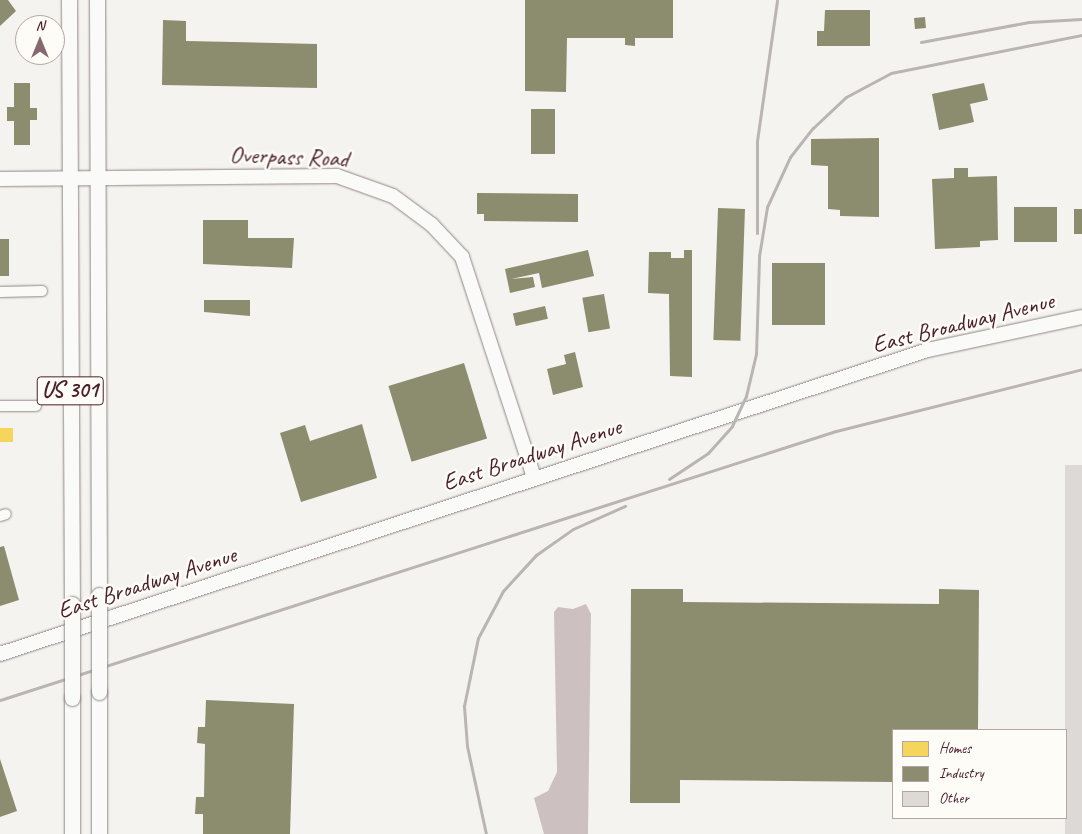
<!DOCTYPE html>
<style>
body{margin:0}
#map{position:relative;width:1082px;height:834px;overflow:hidden;background:#f5f3f0;font-family:Caveat,sans-serif}
div>[style]{position:absolute}
.water>*{inset:0;background:#ccc1c0}
.homes>*{inset:0;background:#f6d55c;transform-origin:0 0}
.industry>*{inset:0;background:#8c8c6e;transform-origin:0 0}
.building>*{inset:0;background:#dcd9d7;transform-origin:0 0}
.roads{filter:drop-shadow(0 0 1px #8f8687) drop-shadow(0 0 1px #8f8687)}
.street>*{height:10px;margin:-5px;padding:0 5px;transform-origin:5px;border-radius:5px;background:#fafaf8}
.secondary>*{height:14px;margin:-7px;padding:0 7px;transform-origin:7px;border-radius:7px;background:#fafaf8}
.primary>*{height:15px;margin:-7.5px;padding:0 7.5px;transform-origin:7.5px;border-radius:7.5px;background:#fafaf8}
.rail>*{height:3px;margin:-1.5px;padding:0 1.5px;transform-origin:1.5px;border-radius:1.5px;background:#bab5b4}
.bridges{filter:drop-shadow(0 0 1px #8f8687) drop-shadow(0 0 1px #8f8687)}
.primary-bridge>*{height:15px;margin:-7.5px;padding:0 7.5px;transform-origin:7.5px;border-radius:7.5px;background:#fafaf8}
span{translate:-50% -50%;white-space:nowrap;text-align:center;line-height:1.15;-webkit-text-stroke:5px #fdfcf7;paint-order:stroke}
.shield-label span{padding:1px 4px;background:#fdfcf7;border:1px solid;border-radius:4px;-webkit-text-stroke-width:0}
.shield-label{font-size:22px;color:#4a1f2b;font-weight:700}
.street-label{font-size:24px;color:#4a1f2b}
.legend{position:absolute;left:892px;top:729px;width:175px;height:90px;box-sizing:border-box;background:#fdfcf7;border:1px solid #b5a4a5;margin:0;padding:6px 9px;list-style:none;font-size:15px;color:#4a1f2b}
.legend li{display:flex;align-items:center;gap:10px;height:25px}
.legend b{width:25px;border:1px solid #b5a4a5}
.north{position:absolute;left:15px;top:15px;width:50px;height:50px;box-sizing:border-box;background:#fdfcf7;border:1px solid #b5a4a5;border-radius:50%;rotate:0deg;font-size:14px;font-weight:700;line-height:20px;text-align:center;color:#4a1f2b}
.north::after{content:'';display:block;margin:auto;width:18px;height:22px;background:#866970;clip-path:polygon(50% 0,100% 100%,50% 72%,0 100%)}
</style>
<div id="map">
<div class="water">
<i style="clip-path:polygon(586px 604px,591px 614px,588px 834px,544px 834px,534px 798px,548px 791px,557px 772px,554px 612px,558px 607px,573px 609px)"></i>
</div>
<div class="homes">
<i style="left:0;top:428px;width:13px;height:14px"></i>
</div>
<div class="industry">
<i style="clip-path:polygon(0 0,8px 0,16px 11px,0 26px)"></i>
<i style="clip-path:polygon(525px 0,673px 0,673px 38px,635px 38px,635px 46px,625px 45px,625px 38px,567px 38px,566px 92px,525px 91px)"></i>
<i style="clip-path:polygon(825px 10px,870px 10px,870px 46px,817px 46px,817px 31px,824px 31px)"></i>
<i style="left:925px;top:17px;width:11px;height:11px;rotate:85deg"></i>
<i style="clip-path:polygon(163px 20px,186px 21px,186px 41px,317px 44px,317px 88px,162px 85px)"></i>
<i style="clip-path:polygon(14px 83px,30px 83px,30px 108px,37px 108px,37px 120px,30px 120px,30px 145px,14px 145px,14px 121px,7px 121px,7px 107px,14px 107px)"></i>
<i style="clip-path:polygon(984px 83px,988px 100px,970px 104px,974px 122px,939px 130px,932px 94px)"></i>
<i style="left:531px;top:109px;width:24px;height:45px"></i>
<i style="clip-path:polygon(879px 138px,879px 217px,840px 216px,840px 210px,828px 209px,828px 166px,811px 165px,811px 139px)"></i>
<i style="clip-path:polygon(954px 168px,968px 168px,968px 177px,997px 176px,998px 240px,980px 241px,980px 247px,935px 249px,932px 179px,954px 178px)"></i>
<i style="clip-path:polygon(477px 193px,578px 194px,578px 222px,484px 221px,484px 214px,477px 214px)"></i>
<i style="left:1014px;top:207px;width:43px;height:35px"></i>
<i style="left:718px;top:208px;width:27px;height:132px;rotate:2deg"></i>
<i style="left:1074px;top:209px;width:8px;height:25px"></i>
<i style="clip-path:polygon(203px 220px,248px 220px,248px 238px,294px 238px,292px 268px,203px 264px)"></i>
<i style="left:9px;top:239px;width:37px;height:9px;rotate:90deg"></i>
<i style="clip-path:polygon(588px 250px,594px 276px,542px 288px,539px 273px,511px 279px,533px 277px,535px 287px,510px 293px,505px 269px)"></i>
<i style="clip-path:polygon(684px 250px,692px 250px,692px 377px,670px 376px,669px 294px,648px 293px,649px 252px,671px 252px,671px 258px,684px 258px)"></i>
<i style="left:772px;top:263px;width:53px;height:62px"></i>
<i style="left:604px;top:294px;width:35px;height:22px;rotate:80deg"></i>
<i style="clip-path:polygon(204px 300px,250px 300px,250px 316px,204px 312px)"></i>
<i style="left:545px;top:306px;width:13px;height:33px;rotate:77deg"></i>
<i style="clip-path:polygon(575px 352px,583px 387px,553px 395px,547px 369px,566px 364px,564px 355px)"></i>
<i style="left:464px;top:363px;width:79px;height:79px;rotate:73deg"></i>
<i style="clip-path:polygon(362px 424px,377px 478px,301px 502px,280px 433px,305px 425px,310px 441px)"></i>
<i style="clip-path:polygon(4px 546px,19px 600px,0 606px,0 547px)"></i>
<i style="clip-path:polygon(631px 589px,683px 589px,683px 602px,939px 604px,939px 589px,979px 590px,978px 730px,893px 730px,893px 782px,680px 780px,680px 803px,630px 803px)"></i>
<i style="clip-path:polygon(206px 700px,294px 704px,290px 834px,203px 834px,203px 814px,195px 814px,196px 797px,204px 797px,205px 744px,197px 743px,198px 727px,205px 727px)"></i>
<i style="clip-path:polygon(0 759px,17px 811px,0 817px)"></i>
</div>
<div class="building">
<i style="left:1065px;top:465px;width:17px;height:369px"></i>
</div>
<div class="roads">
<div class="street">
<i style="left:0;top:292px;width:42px;rotate:-1.4deg"></i>
<i style="left:0;top:406px;width:36px"></i>
<i style="left:0;top:516px;width:6px;rotate:-18deg"></i>
</div>
<div class="secondary">
<i style="left:0;top:179px;width:337px;rotate:-0.5deg"></i>
<i style="left:337px;top:176px;width:59px;rotate:19.7deg"></i>
<i style="left:393px;top:196px;width:49px;rotate:36.6deg"></i>
<i style="left:432px;top:225px;width:44px;rotate:46.8deg"></i>
<i style="left:462px;top:257px;width:231px;rotate:71.9deg"></i>
<i style="left:0;top:654px;width:977px;rotate:-18.14deg"></i>
<i style="left:928px;top:350px;width:157px;rotate:-12.1deg"></i>
</div>
<div class="primary">
<i style="left:69px;top:0;width:604px;rotate:89.72deg"></i>
<i style="left:97px;top:0;width:595px;rotate:89.81deg"></i>
<i style="left:99px;top:692px;width:142px;rotate:90deg"></i>
<i style="left:72px;top:834px;width:136px;rotate:-90deg"></i>
</div>
</div>
<div class="rail">
<i style="left:921px;top:42px;width:110px;rotate:-10.5deg"></i>
<i style="left:1029px;top:22px;width:53px;rotate:-3.2deg"></i>
<i style="left:757px;top:233px;width:92px;rotate:-90deg"></i>
<i style="left:757px;top:141px;width:142px;rotate:-81.9deg"></i>
<i style="left:669px;top:479px;width:47px;rotate:-33.7deg"></i>
<i style="left:708px;top:453px;width:36px;rotate:-48deg"></i>
<i style="left:732px;top:426px;width:33px;rotate:-65deg"></i>
<i style="left:746px;top:396px;width:43px;rotate:-76.6deg"></i>
<i style="left:756px;top:354px;width:98px;rotate:-88.2deg"></i>
<i style="left:759px;top:256px;width:50px;rotate:-80.7deg"></i>
<i style="left:767px;top:207px;width:55px;rotate:-65.3deg"></i>
<i style="left:790px;top:157px;width:37px;rotate:-52deg"></i>
<i style="left:813px;top:128px;width:45px;rotate:-43.2deg"></i>
<i style="left:846px;top:97px;width:51px;rotate:-28.1deg"></i>
<i style="left:891px;top:73px;width:195px;rotate:-11.3deg"></i>
<i style="left:0;top:700px;width:878px;rotate:-17.84deg"></i>
<i style="left:836px;top:431px;width:254px;rotate:-14.1deg"></i>
<i style="left:486px;top:834px;width:90px;rotate:-102.2deg"></i>
<i style="left:467px;top:746px;width:40px;rotate:-94.3deg"></i>
<i style="left:464px;top:706px;width:69px;rotate:-78.4deg"></i>
<i style="left:478px;top:638px;width:53px;rotate:-62deg"></i>
<i style="left:503px;top:591px;width:49px;rotate:-47.5deg"></i>
<i style="left:536px;top:555px;width:45px;rotate:-35.1deg"></i>
<i style="left:573px;top:529px;width:57px;rotate:-23.9deg"></i>
</div>
<div class="bridges">
<div class="primary-bridge">
<i style="left:99px;top:595px;width:97px;rotate:90deg"></i>
<i style="left:72px;top:604px;width:94px;rotate:90deg"></i>
</div>
</div>
<div class="shield-label">
<span style="left:70px;top:391px">US 301</span>
</div>
<div class="street-label">
<span style="left:289px;top:157px;rotate:2deg">Overpass Road</span>
<span style="left:963px;top:323px;rotate:-14deg">East Broadway Avenue</span>
<span style="left:532px;top:455px;rotate:-18deg">East Broadway Avenue</span>
<span style="left:147px;top:583px;rotate:-18deg">East Broadway Avenue</span>
</div>
<ul class="legend">
<li><b style="height:14px;background:#f6d55c"></b>Homes</li>
<li><b style="height:14px;background:#8c8c6e"></b>Industry</li>
<li><b style="height:14px;background:#dcd9d7"></b>Other</li>
</ul>
<div class="north">N</div>
</div>
